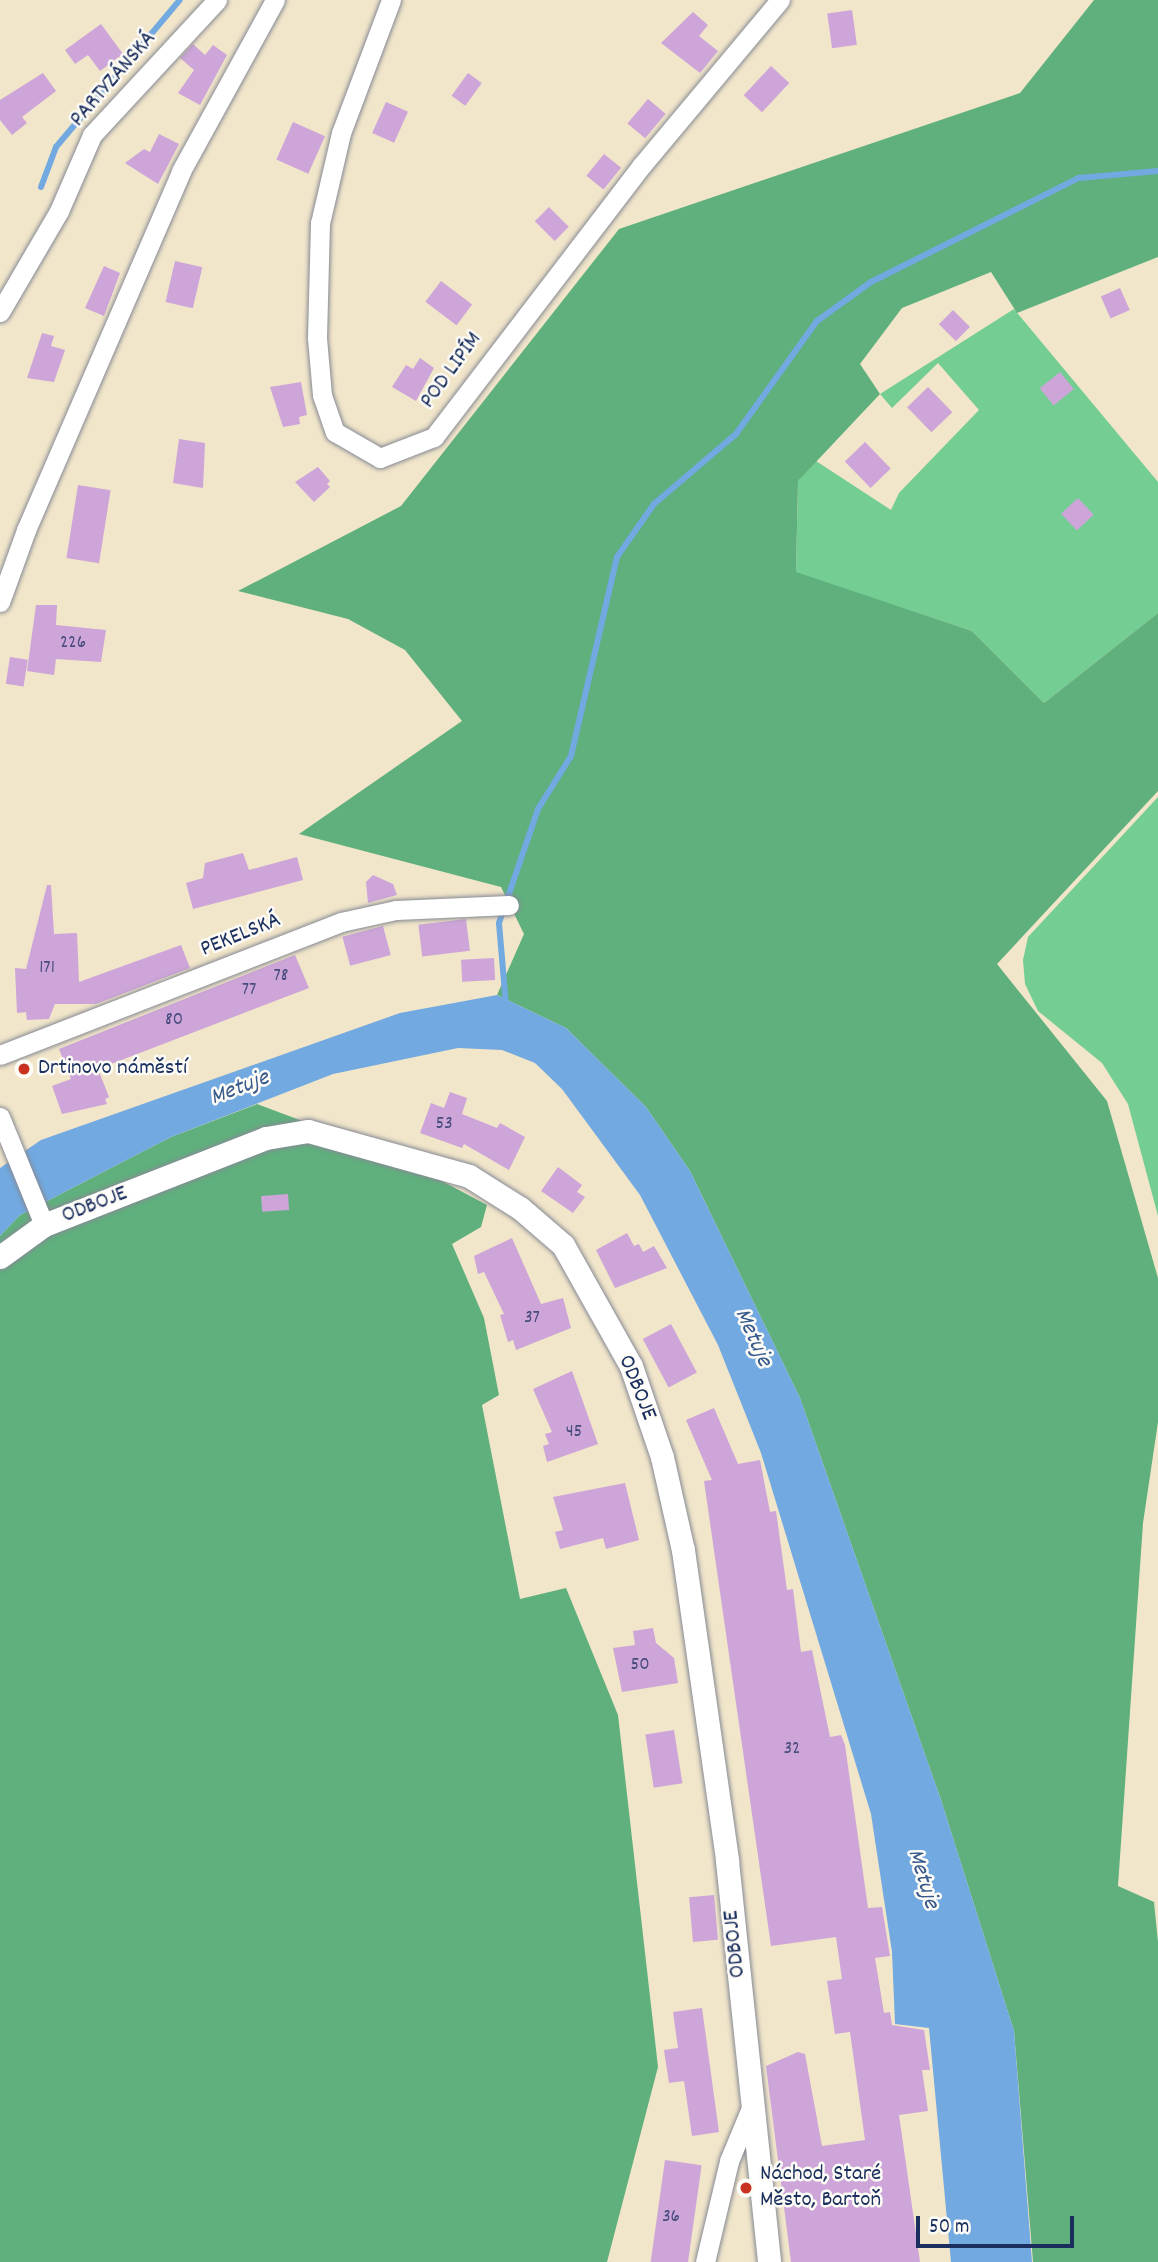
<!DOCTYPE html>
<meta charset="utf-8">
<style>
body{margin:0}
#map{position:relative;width:1158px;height:2262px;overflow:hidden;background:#f1e5ca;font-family:Dekko,sans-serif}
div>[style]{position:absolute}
.green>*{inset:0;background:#74cd93}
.forest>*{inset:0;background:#5fb07d}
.water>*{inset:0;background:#71a9e0}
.stream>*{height:6px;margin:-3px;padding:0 3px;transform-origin:3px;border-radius:3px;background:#71a9e0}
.building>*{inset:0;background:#cda5d9;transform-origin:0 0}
.roads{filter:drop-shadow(0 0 2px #868a94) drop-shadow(0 0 2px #868a94)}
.minor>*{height:19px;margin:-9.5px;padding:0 9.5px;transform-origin:9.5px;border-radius:9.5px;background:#fff}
.tertiary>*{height:23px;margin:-11.5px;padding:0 11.5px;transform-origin:11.5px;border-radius:11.5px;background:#fff}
.dots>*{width:19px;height:19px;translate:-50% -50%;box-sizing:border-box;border:4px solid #fdfcf7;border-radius:50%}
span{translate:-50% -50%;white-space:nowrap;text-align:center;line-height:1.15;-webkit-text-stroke:5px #fdfcf7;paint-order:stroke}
.number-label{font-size:19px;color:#484c7d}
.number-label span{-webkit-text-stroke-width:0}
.street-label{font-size:23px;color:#1b2f5e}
.poi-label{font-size:23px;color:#1b2f5e}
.left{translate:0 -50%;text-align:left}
.water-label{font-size:24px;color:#395a8c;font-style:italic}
.scale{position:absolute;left:916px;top:2216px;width:158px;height:32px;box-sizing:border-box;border:4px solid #1b2f5e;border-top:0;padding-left:9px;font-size:21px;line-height:24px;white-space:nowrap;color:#1b2f5e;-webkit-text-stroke:5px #fdfcf7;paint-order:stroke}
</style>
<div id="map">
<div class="green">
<i style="clip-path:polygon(1014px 309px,1158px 482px,1158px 613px,1044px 703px,972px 631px,796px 573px,798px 481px,816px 461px,891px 510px,899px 493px,979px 410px,938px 363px,892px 408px,880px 394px)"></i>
<i style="clip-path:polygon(1158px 797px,1158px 1216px,1128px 1104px,1102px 1063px,1038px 1011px,1025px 984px,1023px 960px,1028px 937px)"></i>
</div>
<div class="forest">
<i style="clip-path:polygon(1094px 0,1158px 0,1158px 257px,1017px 313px,991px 272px,902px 308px,860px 364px,880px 394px,798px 481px,796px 572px,972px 631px,1044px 703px,1158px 613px,1158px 791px,997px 964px,1107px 1101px,1158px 1278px,1158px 1422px,1143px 1523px,1118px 1886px,1154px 1902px,1158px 1942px,1158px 2262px,1033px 2262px,1014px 2031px,941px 1800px,800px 1398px,690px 1171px,646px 1107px,566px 1028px,497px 995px,524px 934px,501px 887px,299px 834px,462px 721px,405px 650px,348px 619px,238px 591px,401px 506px,619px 229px,1020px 93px)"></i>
<i style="clip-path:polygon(257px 1104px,393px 1155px,487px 1205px,481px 1227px,452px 1244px,484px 1318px,499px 1395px,482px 1405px,520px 1599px,566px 1588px,618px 1715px,658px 2067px,607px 2262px,0 2262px,0 1236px,20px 1215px,171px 1137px)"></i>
</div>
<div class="water">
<i style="clip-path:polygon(497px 995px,566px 1028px,646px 1107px,690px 1171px,800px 1398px,941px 1800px,1014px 2031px,1032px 2262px,951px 2262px,929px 2028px,895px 2024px,892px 1952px,871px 1814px,761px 1453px,718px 1345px,640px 1195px,562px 1089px,535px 1063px,502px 1050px,458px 1048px,333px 1074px,171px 1137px,20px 1215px,0 1236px,0 1168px,41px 1140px,400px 1013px)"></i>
</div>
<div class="stream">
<i style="left:41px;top:187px;width:43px;rotate:-69.4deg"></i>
<i style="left:56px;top:147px;width:192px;rotate:-49.9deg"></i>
<i style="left:506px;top:1005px;width:82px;rotate:-94.9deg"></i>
<i style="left:499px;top:923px;width:120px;rotate:-71.1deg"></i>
<i style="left:538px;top:809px;width:62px;rotate:-58.1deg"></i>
<i style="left:571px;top:756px;width:204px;rotate:-77deg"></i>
<i style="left:617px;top:557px;width:65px;rotate:-55.1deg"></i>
<i style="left:654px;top:504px;width:108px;rotate:-40.5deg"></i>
<i style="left:736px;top:434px;width:139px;rotate:-54.4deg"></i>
<i style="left:817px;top:321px;width:67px;rotate:-35.8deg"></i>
<i style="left:871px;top:282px;width:233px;rotate:-26.6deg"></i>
<i style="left:1079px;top:178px;width:79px;rotate:-5.1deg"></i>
</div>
<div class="building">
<i style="left:852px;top:10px;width:35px;height:25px;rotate:82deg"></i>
<i style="clip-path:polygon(693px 12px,708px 25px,699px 36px,718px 51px,700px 73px,661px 43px)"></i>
<i style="clip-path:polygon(101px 24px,123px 54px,100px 71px,88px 55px,75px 64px,65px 50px)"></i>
<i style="clip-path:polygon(193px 44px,205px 55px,213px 45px,227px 55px,200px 105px,178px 93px,194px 70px,180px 58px)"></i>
<i style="left:771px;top:66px;width:25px;height:40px;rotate:43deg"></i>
<i style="clip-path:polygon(43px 73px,56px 91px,22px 117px,27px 123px,12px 135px,0 120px,0 100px)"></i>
<i style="left:468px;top:73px;width:17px;height:28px;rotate:36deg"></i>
<i style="left:648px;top:99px;width:23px;height:32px;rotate:40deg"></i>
<i style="left:386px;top:102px;width:24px;height:34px;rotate:24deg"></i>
<i style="left:293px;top:122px;width:35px;height:41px;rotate:24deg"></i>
<i style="clip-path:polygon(159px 134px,179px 144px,158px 184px,125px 163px,144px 149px,150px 152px)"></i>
<i style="left:604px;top:154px;width:22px;height:28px;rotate:39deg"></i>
<i style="left:549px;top:207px;width:28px;height:20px;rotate:45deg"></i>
<i style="left:175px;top:261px;width:28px;height:42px;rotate:13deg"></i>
<i style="clip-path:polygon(104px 266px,120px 273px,104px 316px,85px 308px)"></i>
<i style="left:441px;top:281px;width:39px;height:26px;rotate:37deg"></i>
<i style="left:1120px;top:288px;width:24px;height:21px;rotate:66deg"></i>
<i style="left:953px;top:310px;width:24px;height:20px;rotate:45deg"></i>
<i style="clip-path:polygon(42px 333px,54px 336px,51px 346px,65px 350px,54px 382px,27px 378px)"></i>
<i style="clip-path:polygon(420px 358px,434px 368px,416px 401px,392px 387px,406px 365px,413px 369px)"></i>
<i style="left:1060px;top:372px;width:22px;height:26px;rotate:51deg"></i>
<i style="clip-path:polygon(301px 382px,307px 415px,299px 417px,300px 424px,283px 427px,270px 387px)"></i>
<i style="left:928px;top:387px;width:35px;height:29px;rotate:46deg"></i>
<i style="clip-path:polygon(179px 439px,205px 443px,203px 488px,173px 483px)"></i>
<i style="left:865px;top:442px;width:37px;height:28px;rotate:46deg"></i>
<i style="clip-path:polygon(318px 467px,330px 481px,327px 484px,330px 487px,314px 502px,295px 482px)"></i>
<i style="left:78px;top:485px;width:33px;height:74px;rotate:9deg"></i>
<i style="left:1078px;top:498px;width:23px;height:23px;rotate:47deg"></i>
<i style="clip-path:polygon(36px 605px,57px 605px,56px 625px,106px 630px,101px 662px,56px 659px,54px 675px,27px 671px)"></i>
<i style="left:10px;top:657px;width:18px;height:27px;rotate:9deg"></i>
<i style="clip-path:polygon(243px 853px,249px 870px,297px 857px,303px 880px,193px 909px,186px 883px,203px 878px,205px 863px)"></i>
<i style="clip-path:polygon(373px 875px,393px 884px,397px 895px,368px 903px,366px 882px)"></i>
<i style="clip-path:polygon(47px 885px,51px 885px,54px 934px,77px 933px,79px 982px,181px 945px,190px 968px,96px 1004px,55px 1004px,49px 1019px,27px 1020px,26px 1012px,17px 1013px,15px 968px,26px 969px)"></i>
<i style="left:466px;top:919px;width:32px;height:48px;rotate:83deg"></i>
<i style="left:383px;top:926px;width:30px;height:42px;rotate:75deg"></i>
<i style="clip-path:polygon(295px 955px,309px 988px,98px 1069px,109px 1097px,105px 1099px,107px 1104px,62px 1114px,52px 1086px,71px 1079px,59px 1049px)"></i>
<i style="left:494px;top:958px;width:22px;height:33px;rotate:87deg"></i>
<i style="clip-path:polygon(450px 1092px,467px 1098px,462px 1114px,497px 1128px,500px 1123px,525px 1137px,509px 1170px,464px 1144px,462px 1148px,420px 1133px,431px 1103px,444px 1108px)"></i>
<i style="clip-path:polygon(558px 1167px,582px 1185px,577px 1192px,585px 1197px,573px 1213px,541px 1191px)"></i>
<i style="left:288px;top:1194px;width:16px;height:27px;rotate:86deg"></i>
<i style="clip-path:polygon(627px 1233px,634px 1246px,639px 1244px,643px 1252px,654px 1246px,667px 1268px,615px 1288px,596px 1250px)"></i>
<i style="clip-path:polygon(512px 1238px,541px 1304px,563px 1298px,571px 1328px,516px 1350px,513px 1340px,508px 1342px,500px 1315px,504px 1314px,484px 1272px,478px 1274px,474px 1256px)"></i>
<i style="left:671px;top:1324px;width:55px;height:32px;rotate:62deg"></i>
<i style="clip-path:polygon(572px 1371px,598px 1444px,547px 1462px,543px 1446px,549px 1444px,545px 1434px,552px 1432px,533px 1389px)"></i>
<i style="clip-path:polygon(714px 1408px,738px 1464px,760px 1460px,770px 1512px,776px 1511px,787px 1590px,793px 1589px,801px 1652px,812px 1650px,830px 1737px,841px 1735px,845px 1745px,868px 1908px,882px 1907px,890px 1956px,875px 1958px,884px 2013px,890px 2012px,892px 2025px,924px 2030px,930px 2070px,922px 2070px,928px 2111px,899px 2115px,920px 2262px,791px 2262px,766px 2066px,798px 2052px,805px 2054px,822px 2146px,865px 2140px,850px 2032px,835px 2034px,827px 1981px,842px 1979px,836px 1937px,771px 1946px,704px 1481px,712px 1480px,686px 1420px)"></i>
<i style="clip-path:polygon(625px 1483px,639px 1540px,606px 1549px,603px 1538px,560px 1549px,555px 1532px,563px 1530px,553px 1497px)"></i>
<i style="clip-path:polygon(653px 1628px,656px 1643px,674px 1658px,678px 1683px,622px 1692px,613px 1648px,635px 1645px,633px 1631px)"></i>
<i style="left:674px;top:1730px;width:54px;height:29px;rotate:81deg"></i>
<i style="left:714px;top:1895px;width:45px;height:25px;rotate:85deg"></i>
<i style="clip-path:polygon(702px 2008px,719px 2132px,692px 2136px,684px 2081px,669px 2083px,664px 2050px,678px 2048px,673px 2012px)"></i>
<i style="left:665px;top:2160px;width:37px;height:103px;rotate:8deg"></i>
</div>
<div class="roads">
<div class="minor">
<i style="left:391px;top:0;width:142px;rotate:110.6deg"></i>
<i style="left:341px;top:133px;width:92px;rotate:103.1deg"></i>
<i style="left:320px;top:223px;width:115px;rotate:91.5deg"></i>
<i style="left:317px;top:338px;width:57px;rotate:85deg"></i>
<i style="left:322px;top:395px;width:39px;rotate:71deg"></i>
<i style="left:335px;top:432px;width:52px;rotate:30deg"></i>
<i style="left:380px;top:458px;width:58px;rotate:-21.3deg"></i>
<i style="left:434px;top:437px;width:342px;rotate:-52.6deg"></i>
<i style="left:642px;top:165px;width:215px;rotate:-50.1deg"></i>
<i style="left:0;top:312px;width:117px;rotate:-59.7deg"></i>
<i style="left:59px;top:211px;width:83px;rotate:-66.5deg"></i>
<i style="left:92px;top:135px;width:184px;rotate:-47.2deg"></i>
<i style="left:0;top:602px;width:77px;rotate:-70.1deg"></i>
<i style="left:26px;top:530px;width:391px;rotate:-66.6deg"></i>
<i style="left:181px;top:171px;width:195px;rotate:-61.2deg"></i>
<i style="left:0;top:1055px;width:366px;rotate:-21.3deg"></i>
<i style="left:341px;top:922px;width:56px;rotate:-12.3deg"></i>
<i style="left:396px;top:910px;width:113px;rotate:-2.5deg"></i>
<i style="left:0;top:1117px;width:117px;rotate:67.8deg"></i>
<i style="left:705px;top:2262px;width:104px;rotate:-76.6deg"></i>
<i style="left:729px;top:2161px;width:63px;rotate:-67.5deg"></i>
</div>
<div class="tertiary">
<i style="left:0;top:1257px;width:54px;rotate:-36deg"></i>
<i style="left:44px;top:1225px;width:238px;rotate:-21.4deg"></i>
<i style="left:266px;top:1138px;width:43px;rotate:-9.5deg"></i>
<i style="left:308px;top:1131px;width:167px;rotate:15.6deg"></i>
<i style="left:469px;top:1176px;width:60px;rotate:32.1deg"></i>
<i style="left:520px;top:1208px;width:57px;rotate:40.7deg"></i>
<i style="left:563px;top:1245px;width:139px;rotate:60.7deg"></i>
<i style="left:631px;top:1366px;width:96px;rotate:71.2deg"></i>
<i style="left:662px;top:1457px;width:95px;rotate:77.3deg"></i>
<i style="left:683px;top:1550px;width:314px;rotate:81.9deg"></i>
<i style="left:727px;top:1861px;width:403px;rotate:84deg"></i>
</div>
</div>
<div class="dots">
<i style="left:24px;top:1069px;background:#c8321e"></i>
<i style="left:746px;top:2188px;background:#c8321e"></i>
</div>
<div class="number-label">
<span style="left:73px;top:644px">226</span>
<span style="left:47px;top:969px">171</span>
<span style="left:281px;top:977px">78</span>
<span style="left:249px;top:991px">77</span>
<span style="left:174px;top:1021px">80</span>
<span style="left:444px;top:1125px">53</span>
<span style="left:532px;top:1319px">37</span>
<span style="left:574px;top:1433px">45</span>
<span style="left:640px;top:1666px">50</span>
<span style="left:792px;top:1750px">32</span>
<span style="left:671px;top:2218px">36</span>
</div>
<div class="street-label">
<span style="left:114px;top:80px;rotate:-49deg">PARTYZÁNSKÁ</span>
<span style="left:452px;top:371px;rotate:-54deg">POD LIPÍM</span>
<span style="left:241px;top:936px;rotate:-22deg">PEKELSKÁ</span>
<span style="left:95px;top:1206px;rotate:-21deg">ODBOJE</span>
<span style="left:636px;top:1388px;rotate:68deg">ODBOJE</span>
<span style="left:736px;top:1944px;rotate:-96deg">ODBOJE</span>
</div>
<div class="poi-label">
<span class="left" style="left:38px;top:1069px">Drtinovo náměstí</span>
<span class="left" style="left:760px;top:2188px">Náchod, Staré<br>Město, Bartoň</span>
</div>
<div class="water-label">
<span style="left:240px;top:1089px;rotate:-21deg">Metuje</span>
<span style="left:752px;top:1338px;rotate:66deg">Metuje</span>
<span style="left:922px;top:1879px;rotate:73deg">Metuje</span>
</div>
<div class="scale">50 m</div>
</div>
